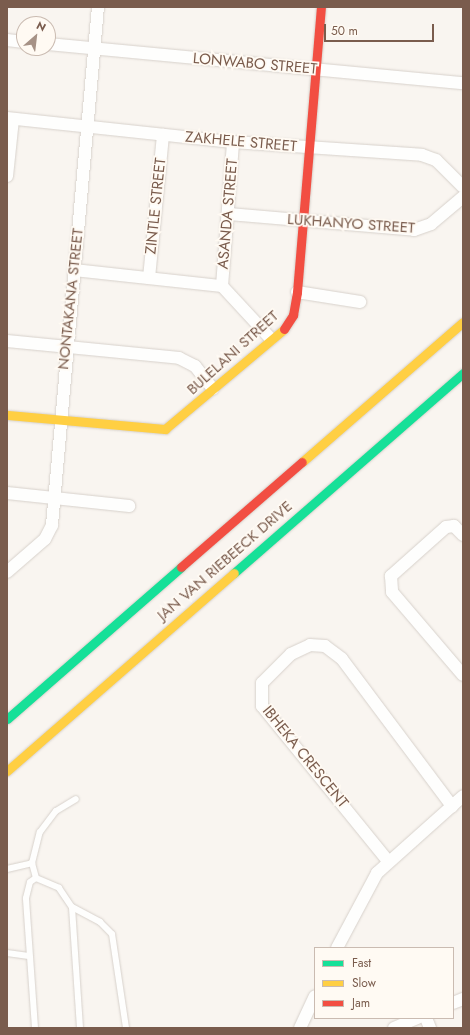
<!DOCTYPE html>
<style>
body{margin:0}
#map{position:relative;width:470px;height:1035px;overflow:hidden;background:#f9f5f0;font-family:Jost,sans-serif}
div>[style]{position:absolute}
.roads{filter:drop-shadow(0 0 1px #d7d1cb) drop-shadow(0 0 1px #d7d1cb)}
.lane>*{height:6px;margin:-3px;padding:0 3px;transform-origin:3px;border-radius:3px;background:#fefefd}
.street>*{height:12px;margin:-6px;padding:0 6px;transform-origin:6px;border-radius:6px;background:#fefefd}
.fast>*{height:9px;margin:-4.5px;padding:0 4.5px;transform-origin:4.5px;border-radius:4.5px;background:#16e098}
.slow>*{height:9px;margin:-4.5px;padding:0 4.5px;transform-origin:4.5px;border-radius:4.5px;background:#ffcf43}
.jam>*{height:9px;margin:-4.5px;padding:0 4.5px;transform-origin:4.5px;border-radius:4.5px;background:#f24e42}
span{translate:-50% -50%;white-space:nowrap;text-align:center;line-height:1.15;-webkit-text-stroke:3.5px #fffaf3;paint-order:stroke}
.street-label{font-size:15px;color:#7a5c4d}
.frame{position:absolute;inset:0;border:8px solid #7a5c4d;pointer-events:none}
.legend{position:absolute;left:314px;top:947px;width:140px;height:72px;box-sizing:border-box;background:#fffaf3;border:1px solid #cabbb1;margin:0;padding:5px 7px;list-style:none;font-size:12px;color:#7a5c4d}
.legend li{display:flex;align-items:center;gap:8px;height:20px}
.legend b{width:20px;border:1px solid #cabbb1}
.north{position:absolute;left:16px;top:16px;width:40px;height:40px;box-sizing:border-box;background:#fffaf3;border:1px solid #cabbb1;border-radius:50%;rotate:28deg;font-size:11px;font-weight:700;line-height:16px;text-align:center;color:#7a5c4d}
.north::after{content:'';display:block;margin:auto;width:14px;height:18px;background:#a69286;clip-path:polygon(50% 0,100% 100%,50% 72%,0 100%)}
.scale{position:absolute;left:324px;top:24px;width:110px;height:18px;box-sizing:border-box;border:2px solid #7a5c4d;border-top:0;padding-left:5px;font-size:12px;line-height:14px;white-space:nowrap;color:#7a5c4d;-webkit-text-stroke:3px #fffaf3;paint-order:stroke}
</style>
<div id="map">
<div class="roads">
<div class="lane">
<i style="left:7px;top:869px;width:26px;rotate:-13deg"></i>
<i style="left:36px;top:878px;width:16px;rotate:-105deg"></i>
<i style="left:32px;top:863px;width:32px;rotate:-76deg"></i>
<i style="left:40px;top:832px;width:26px;rotate:-53deg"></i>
<i style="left:56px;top:811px;width:23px;rotate:-31deg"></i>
<i style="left:7px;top:953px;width:22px;rotate:8deg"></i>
<i style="left:35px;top:1028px;width:130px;rotate:-94deg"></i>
<i style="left:26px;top:898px;width:16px;rotate:-76deg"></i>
<i style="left:30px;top:882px;width:7px;rotate:-34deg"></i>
<i style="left:36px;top:878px;width:25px;rotate:23deg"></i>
<i style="left:59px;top:888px;width:23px;rotate:56deg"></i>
<i style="left:80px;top:1028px;width:121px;rotate:-93.8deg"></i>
<i style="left:72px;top:907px;width:32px;rotate:28deg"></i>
<i style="left:100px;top:922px;width:17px;rotate:45deg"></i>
<i style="left:112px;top:934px;width:95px;rotate:81.5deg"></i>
</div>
<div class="street">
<i style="left:7px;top:40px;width:17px;rotate:7deg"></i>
<i style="left:48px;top:44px;width:417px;rotate:5.4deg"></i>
<i style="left:7px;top:118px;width:227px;rotate:6.1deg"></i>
<i style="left:233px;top:142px;width:189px;rotate:3.9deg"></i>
<i style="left:422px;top:155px;width:15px;rotate:20deg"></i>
<i style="left:436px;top:160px;width:38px;rotate:45deg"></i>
<i style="left:7px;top:176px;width:57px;rotate:-84deg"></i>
<i style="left:229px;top:214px;width:186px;rotate:4.9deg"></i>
<i style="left:414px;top:230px;width:18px;rotate:-19deg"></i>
<i style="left:431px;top:224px;width:42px;rotate:-40.2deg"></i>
<i style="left:74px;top:270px;width:149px;rotate:6.2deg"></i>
<i style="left:222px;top:286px;width:72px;rotate:47.2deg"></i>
<i style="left:149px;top:278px;width:144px;rotate:-84.4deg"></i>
<i style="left:222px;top:286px;width:144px;rotate:-85.6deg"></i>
<i style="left:297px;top:292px;width:64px;rotate:9deg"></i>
<i style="left:7px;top:341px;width:173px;rotate:5.6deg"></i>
<i style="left:179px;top:358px;width:18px;rotate:27deg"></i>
<i style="left:195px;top:366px;width:29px;rotate:52deg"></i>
<i style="left:7px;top:493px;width:123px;rotate:6.1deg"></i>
<i style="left:463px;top:535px;width:13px;rotate:-135deg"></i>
<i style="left:454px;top:526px;width:8px;rotate:173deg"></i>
<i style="left:446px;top:527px;width:74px;rotate:138.3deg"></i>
<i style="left:391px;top:576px;width:16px;rotate:86deg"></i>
<i style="left:392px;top:592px;width:109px;rotate:49.5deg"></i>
<i style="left:7px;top:572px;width:50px;rotate:-41deg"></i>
<i style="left:45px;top:539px;width:16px;rotate:-63deg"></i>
<i style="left:52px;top:525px;width:520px;rotate:-84.93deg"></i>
<i style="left:388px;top:861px;width:200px;rotate:-129.1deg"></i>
<i style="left:262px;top:706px;width:23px;rotate:-90deg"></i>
<i style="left:262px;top:683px;width:41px;rotate:-45deg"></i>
<i style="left:291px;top:654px;width:21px;rotate:-25deg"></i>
<i style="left:310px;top:645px;width:15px;rotate:4deg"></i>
<i style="left:325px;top:646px;width:21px;rotate:37deg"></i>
<i style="left:342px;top:659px;width:184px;rotate:53.2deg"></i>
<i style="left:337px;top:948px;width:85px;rotate:-61.9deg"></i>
<i style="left:377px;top:873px;width:115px;rotate:-41.8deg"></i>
<i style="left:453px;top:1003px;width:11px;rotate:-22deg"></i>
<i style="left:426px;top:1018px;width:11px;rotate:68deg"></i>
<i style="left:300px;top:1028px;width:35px;rotate:-65deg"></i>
<i style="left:394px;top:1028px;width:26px;rotate:-23deg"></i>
</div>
<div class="fast">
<i style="left:234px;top:573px;width:304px;rotate:-41.1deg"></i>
<i style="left:7px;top:719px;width:231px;rotate:-41.1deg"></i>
</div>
<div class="slow">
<i style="left:7px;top:415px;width:159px;rotate:5.1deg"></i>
<i style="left:165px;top:429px;width:155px;rotate:-40deg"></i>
<i style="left:302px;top:462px;width:213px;rotate:-41deg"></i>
<i style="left:7px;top:771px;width:301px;rotate:-41.1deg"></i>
</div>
<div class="jam">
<i style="left:284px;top:329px;width:17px;rotate:-57deg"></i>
<i style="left:293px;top:315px;width:23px;rotate:-80deg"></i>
<i style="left:297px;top:292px;width:286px;rotate:-85.2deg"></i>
<i style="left:181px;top:567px;width:160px;rotate:-41deg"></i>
</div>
</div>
<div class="street-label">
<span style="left:255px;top:64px;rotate:5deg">LONWABO STREET</span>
<span style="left:241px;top:142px;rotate:5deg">ZAKHELE STREET</span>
<span style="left:156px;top:206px;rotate:-84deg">ZINTLE STREET</span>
<span style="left:228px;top:214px;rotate:-85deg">ASANDA STREET</span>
<span style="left:351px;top:224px;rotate:4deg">LUKHANYO STREET</span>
<span style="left:71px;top:299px;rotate:-84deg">NONTAKANA STREET</span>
<span style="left:233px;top:353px;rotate:-42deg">BULELANI STREET</span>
<span style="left:225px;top:561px;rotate:-41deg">JAN VAN RIEBEECK DRIVE</span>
<span style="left:305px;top:757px;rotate:51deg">IBHEKA CRESCENT</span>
</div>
<div class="frame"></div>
<ul class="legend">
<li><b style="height:5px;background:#16e098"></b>Fast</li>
<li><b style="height:5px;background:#ffcf43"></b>Slow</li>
<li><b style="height:5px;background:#f24e42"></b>Jam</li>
</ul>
<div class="north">N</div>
<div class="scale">50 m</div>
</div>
